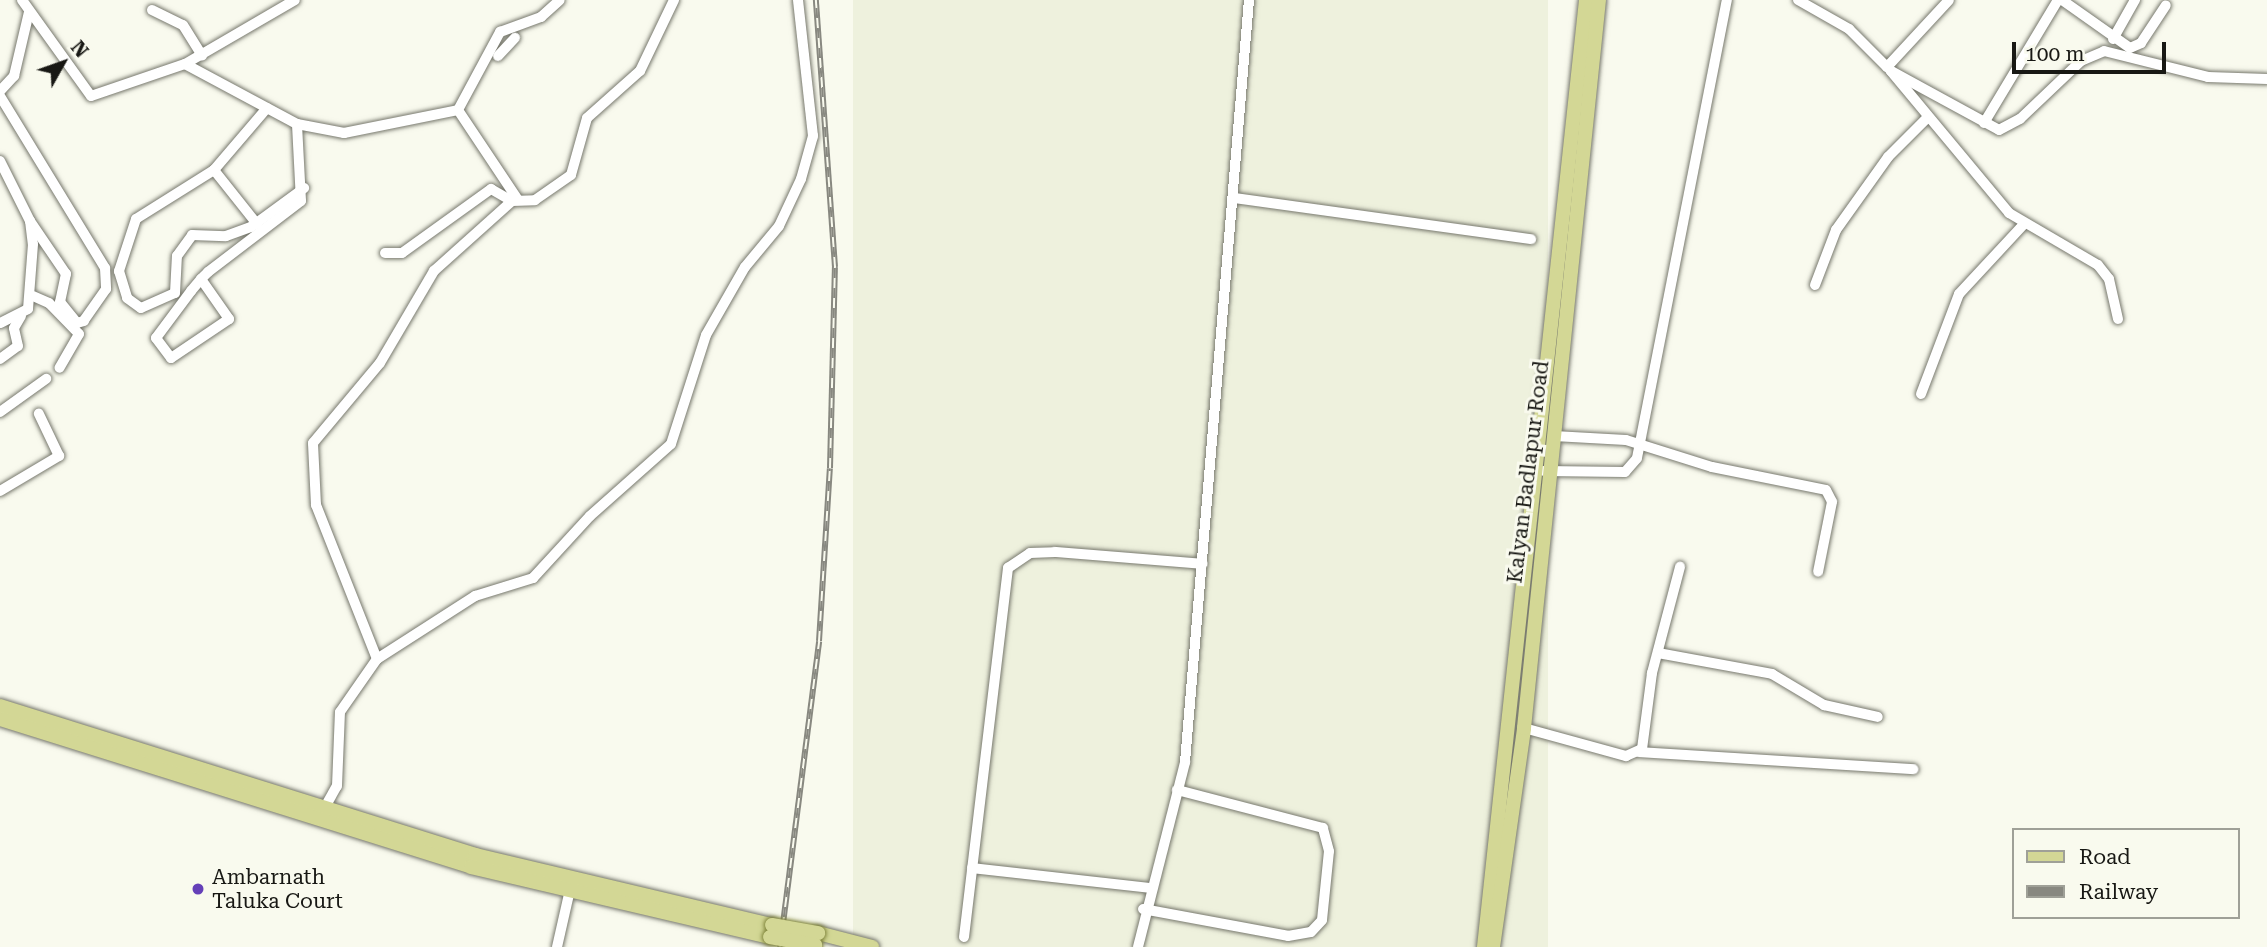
<!DOCTYPE html>
<style>
body{margin:0}
#map{position:relative;width:2267px;height:947px;overflow:hidden;background:#f9faee;font-family:"Roboto Serif",serif}
div>[style]{position:absolute}
.built>*{inset:0;background:#eef1dd;transform-origin:0 0}
.roads{filter:drop-shadow(0 0 2px #77786d) drop-shadow(0 0 2px #77786d)}
.minor>*{height:10px;margin:-5px;padding:0 5px;transform-origin:5px;border-radius:5px;background:#fff}
.primary>*{height:14px;margin:-7px;padding:0 7px;transform-origin:7px;border-radius:7px;background:#d3d795}
.rail>*{height:6px;margin-top:-3px;transform-origin:0;background:repeating-linear-gradient(90deg,#f9faee 0 10px,#888880 0 20px);box-sizing:border-box;border-block:2px solid #888880}
.bridges{filter:drop-shadow(0 0 2px #7e833a) drop-shadow(0 0 2px #7e833a)}
.primary-bridge>*{height:14px;margin:-7px;padding:0 7px;transform-origin:7px;border-radius:7px;background:#d3d795}
.dots>*{width:19px;height:19px;translate:-50% -50%;box-sizing:border-box;border:4px solid #f9faee;border-radius:50%}
span{translate:-50% -50%;white-space:nowrap;text-align:center;line-height:1.15;-webkit-text-stroke:6px #f9faee;paint-order:stroke}
.street-label{font-size:21px;color:#181814}
.poi-label{font-size:21px;color:#181814}
.left{translate:0 -50%;text-align:left}
.legend{position:absolute;left:2012px;top:828px;width:228px;height:91px;box-sizing:border-box;background:#f9faee;border:2px solid #9fa097;margin:0;padding:9px 12px;list-style:none;font-size:21px;color:#181814}
.legend li{display:flex;align-items:center;gap:14px;height:35px}
.legend b{width:35px;border:2px solid #9fa097}
.north{position:absolute;left:28px;top:28px;width:70px;height:70px;-webkit-text-stroke:5px #f9faee;paint-order:stroke;rotate:50deg;font-size:19px;font-weight:700;line-height:28px;text-align:center;color:#181814}
.north::after{content:'';display:block;margin:auto;width:24px;height:32px;background:#181814;clip-path:polygon(50% 0,100% 100%,50% 72%,0 100%)}
.scale{position:absolute;left:2012px;top:42px;width:154px;height:32px;box-sizing:border-box;border:4px solid #181814;border-top:0;padding-left:9px;font-size:21px;line-height:24px;white-space:nowrap;color:#181814;-webkit-text-stroke:5px #f9faee;paint-order:stroke}
</style>
<div id="map">
<div class="built">
<i style="left:853px;top:0;width:695px;height:949px"></i>
</div>
<div class="roads">
<div class="minor">
<i style="left:22px;top:0;width:118px;rotate:54.3deg"></i>
<i style="left:91px;top:96px;width:99px;rotate:-18.8deg"></i>
<i style="left:185px;top:64px;width:127px;rotate:-30.2deg"></i>
<i style="left:1798px;top:0;width:59px;rotate:29.6deg"></i>
<i style="left:1849px;top:29px;width:54px;rotate:45deg"></i>
<i style="left:1887px;top:67px;width:91px;rotate:-47.2deg"></i>
<i style="left:2062px;top:0;width:83px;rotate:35.2deg"></i>
<i style="left:2130px;top:48px;width:12px;rotate:-24deg"></i>
<i style="left:2141px;top:43px;width:45px;rotate:-56.7deg"></i>
<i style="left:152px;top:10px;width:34px;rotate:26deg"></i>
<i style="left:183px;top:25px;width:36px;rotate:58deg"></i>
<i style="left:2113px;top:39px;width:45px;rotate:-60.6deg"></i>
<i style="left:498px;top:56px;width:25px;rotate:-47deg"></i>
<i style="left:185px;top:64px;width:127px;rotate:28.2deg"></i>
<i style="left:297px;top:124px;width:48px;rotate:10.8deg"></i>
<i style="left:344px;top:133px;width:116px;rotate:-11.4deg"></i>
<i style="left:458px;top:110px;width:108px;rotate:56.3deg"></i>
<i style="left:1890px;top:70px;width:186px;rotate:50.2deg"></i>
<i style="left:2009px;top:213px;width:103px;rotate:30.3deg"></i>
<i style="left:2098px;top:265px;width:18px;rotate:52deg"></i>
<i style="left:2109px;top:279px;width:41px;rotate:77.3deg"></i>
<i style="left:1891px;top:71px;width:123px;rotate:28.6deg"></i>
<i style="left:1999px;top:130px;width:24px;rotate:-28deg"></i>
<i style="left:2020px;top:119px;width:84px;rotate:-43.6deg"></i>
<i style="left:2081px;top:61px;width:25px;rotate:-23deg"></i>
<i style="left:2104px;top:51px;width:107px;rotate:14deg"></i>
<i style="left:2208px;top:77px;width:59px;rotate:1.9deg"></i>
<i style="left:0;top:91px;width:21px;rotate:-47deg"></i>
<i style="left:14px;top:76px;width:66px;rotate:-76.8deg"></i>
<i style="left:0;top:96px;width:202px;rotate:58.6deg"></i>
<i style="left:105px;top:268px;width:21px;rotate:87deg"></i>
<i style="left:106px;top:289px;width:39px;rotate:125deg"></i>
<i style="left:84px;top:321px;width:7px;rotate:164deg"></i>
<i style="left:77px;top:323px;width:27px;rotate:-129deg"></i>
<i style="left:60px;top:302px;width:29px;rotate:-78deg"></i>
<i style="left:66px;top:274px;width:64px;rotate:-124.2deg"></i>
<i style="left:267px;top:108px;width:82px;rotate:130.5deg"></i>
<i style="left:214px;top:170px;width:92px;rotate:147.9deg"></i>
<i style="left:136px;top:219px;width:55px;rotate:108.1deg"></i>
<i style="left:119px;top:271px;width:28px;rotate:73deg"></i>
<i style="left:127px;top:298px;width:17px;rotate:36deg"></i>
<i style="left:141px;top:308px;width:37px;rotate:-24deg"></i>
<i style="left:175px;top:293px;width:37px;rotate:-87deg"></i>
<i style="left:177px;top:256px;width:26px;rotate:-54deg"></i>
<i style="left:192px;top:235px;width:34px;rotate:2deg"></i>
<i style="left:226px;top:236px;width:27px;rotate:-20deg"></i>
<i style="left:251px;top:227px;width:66px;rotate:-36.3deg"></i>
<i style="left:458px;top:110px;width:89px;rotate:-61.7deg"></i>
<i style="left:500px;top:32px;width:44px;rotate:-20.1deg"></i>
<i style="left:541px;top:17px;width:25px;rotate:-42deg"></i>
<i style="left:1984px;top:123px;width:144px;rotate:-59deg"></i>
<i style="left:0;top:161px;width:67px;rotate:63.4deg"></i>
<i style="left:30px;top:221px;width:23px;rotate:83deg"></i>
<i style="left:33px;top:244px;width:65px;rotate:94.4deg"></i>
<i style="left:28px;top:309px;width:31px;rotate:153deg"></i>
<i style="left:214px;top:170px;width:69px;rotate:51.5deg"></i>
<i style="left:1234px;top:198px;width:300px;rotate:7.9deg"></i>
<i style="left:385px;top:253px;width:17px"></i>
<i style="left:402px;top:253px;width:110px;rotate:-35.7deg"></i>
<i style="left:491px;top:189px;width:24px;rotate:30deg"></i>
<i style="left:512px;top:201px;width:23px;rotate:-2deg"></i>
<i style="left:535px;top:200px;width:44px;rotate:-34.8deg"></i>
<i style="left:571px;top:175px;width:59px;rotate:-74.3deg"></i>
<i style="left:587px;top:118px;width:71px;rotate:-41.6deg"></i>
<i style="left:640px;top:71px;width:79px;rotate:-64.4deg"></i>
<i style="left:201px;top:279px;width:49px;rotate:55deg"></i>
<i style="left:229px;top:319px;width:70px;rotate:146.1deg"></i>
<i style="left:171px;top:358px;width:25px;rotate:-127deg"></i>
<i style="left:156px;top:338px;width:59px;rotate:-53.3deg"></i>
<i style="left:191px;top:291px;width:16px;rotate:-50deg"></i>
<i style="left:201px;top:279px;width:10px;rotate:-45deg"></i>
<i style="left:208px;top:272px;width:117px;rotate:-37.4deg"></i>
<i style="left:301px;top:201px;width:77px;rotate:-93deg"></i>
<i style="left:1815px;top:285px;width:59px;rotate:-69.1deg"></i>
<i style="left:1836px;top:230px;width:90px;rotate:-54.5deg"></i>
<i style="left:1888px;top:157px;width:55px;rotate:-45deg"></i>
<i style="left:33px;top:296px;width:17px;rotate:24deg"></i>
<i style="left:49px;top:303px;width:43px;rotate:45.9deg"></i>
<i style="left:79px;top:334px;width:39px;rotate:120deg"></i>
<i style="left:0;top:359px;width:22px;rotate:-36deg"></i>
<i style="left:18px;top:346px;width:18px;rotate:-103deg"></i>
<i style="left:14px;top:328px;width:14px;rotate:-60deg"></i>
<i style="left:1921px;top:394px;width:107px;rotate:-69.2deg"></i>
<i style="left:1959px;top:294px;width:96px;rotate:-47.1deg"></i>
<i style="left:0;top:412px;width:57px;rotate:-35.7deg"></i>
<i style="left:1554px;top:436px;width:72px;rotate:3.2deg"></i>
<i style="left:1626px;top:440px;width:90px;rotate:17.4deg"></i>
<i style="left:1712px;top:467px;width:116px;rotate:11.4deg"></i>
<i style="left:1826px;top:490px;width:13px;rotate:63deg"></i>
<i style="left:1832px;top:502px;width:71px;rotate:101.3deg"></i>
<i style="left:1544px;top:471px;width:81px;rotate:0.7deg"></i>
<i style="left:1625px;top:472px;width:18px;rotate:-49deg"></i>
<i style="left:1637px;top:458px;width:467px;rotate:-78.9deg"></i>
<i style="left:0;top:491px;width:69px;rotate:-30.7deg"></i>
<i style="left:59px;top:456px;width:47px;rotate:-115.5deg"></i>
<i style="left:1658px;top:653px;width:116px;rotate:10.4deg"></i>
<i style="left:1772px;top:674px;width:61px;rotate:30.8deg"></i>
<i style="left:1824px;top:705px;width:55px;rotate:12.5deg"></i>
<i style="left:377px;top:659px;width:117px;rotate:-32.7deg"></i>
<i style="left:475px;top:596px;width:61px;rotate:-17.2deg"></i>
<i style="left:533px;top:578px;width:84px;rotate:-47.4deg"></i>
<i style="left:590px;top:516px;width:108px;rotate:-41.6deg"></i>
<i style="left:671px;top:444px;width:114px;rotate:-72.2deg"></i>
<i style="left:706px;top:335px;width:78px;rotate:-60.2deg"></i>
<i style="left:745px;top:267px;width:53px;rotate:-50.3deg"></i>
<i style="left:779px;top:226px;width:52px;rotate:-64.9deg"></i>
<i style="left:801px;top:179px;width:45px;rotate:-74.4deg"></i>
<i style="left:813px;top:136px;width:137px;rotate:-96.3deg"></i>
<i style="left:1524px;top:728px;width:106px;rotate:15.4deg"></i>
<i style="left:1626px;top:756px;width:17px;rotate:-24deg"></i>
<i style="left:1642px;top:749px;width:77px;rotate:-82.5deg"></i>
<i style="left:1652px;top:673px;width:110px;rotate:-75.2deg"></i>
<i style="left:1639px;top:752px;width:275px;rotate:3.6deg"></i>
<i style="left:324px;top:809px;width:26px;rotate:-61deg"></i>
<i style="left:337px;top:786px;width:74px;rotate:-87.7deg"></i>
<i style="left:340px;top:712px;width:65px;rotate:-55.1deg"></i>
<i style="left:377px;top:659px;width:166px;rotate:-111.6deg"></i>
<i style="left:316px;top:505px;width:62px;rotate:-92.8deg"></i>
<i style="left:313px;top:443px;width:104px;rotate:-50.1deg"></i>
<i style="left:380px;top:363px;width:107px;rotate:-59.6deg"></i>
<i style="left:434px;top:271px;width:105px;rotate:-41.9deg"></i>
<i style="left:972px;top:868px;width:178px;rotate:6.4deg"></i>
<i style="left:1143px;top:909px;width:147px;rotate:10.5deg"></i>
<i style="left:1288px;top:936px;width:23px;rotate:-10deg"></i>
<i style="left:1311px;top:932px;width:16px;rotate:-47deg"></i>
<i style="left:1322px;top:920px;width:69px;rotate:-84.2deg"></i>
<i style="left:1329px;top:851px;width:24px;rotate:-105deg"></i>
<i style="left:1323px;top:828px;width:151px;rotate:-165.4deg"></i>
<i style="left:964px;top:937px;width:372px;rotate:-83.2deg"></i>
<i style="left:1008px;top:568px;width:27px;rotate:-34deg"></i>
<i style="left:1030px;top:553px;width:25px;rotate:-2deg"></i>
<i style="left:1055px;top:552px;width:148px;rotate:4.6deg"></i>
<i style="left:557px;top:947px;width:54px;rotate:-77.2deg"></i>
<i style="left:1138px;top:947px;width:191px;rotate:-75.7deg"></i>
<i style="left:1185px;top:762px;width:765px;rotate:-85.2deg"></i>
</div>
<div class="primary">
<i style="left:0;top:706px;width:498px;rotate:17.4deg"></i>
<i style="left:475px;top:855px;width:305px;rotate:13.3deg"></i>
<i style="left:0;top:719px;width:494px;rotate:17.4deg"></i>
<i style="left:471px;top:867px;width:307px;rotate:13.2deg"></i>
<i style="left:818px;top:933px;width:56px;rotate:14.5deg"></i>
<i style="left:1484px;top:947px;width:952px;rotate:-83.85deg"></i>
<i style="left:1493px;top:947px;width:221px;rotate:-81.9deg"></i>
<i style="left:1524px;top:728px;width:732px;rotate:-84.12deg"></i>
</div>
</div>
<div class="rail">
<i style="left:780px;top:947px;width:308px;rotate:-82.7deg"></i>
<i style="left:819px;top:641px;width:173px;rotate:-86.4deg"></i>
<i style="left:830px;top:468px;width:201px;rotate:-88.6deg"></i>
<i style="left:835px;top:267px;width:268px;rotate:-94.1deg"></i>
</div>
<div class="bridges">
<div class="primary-bridge">
<i style="left:772px;top:925px;width:47px;rotate:9.9deg"></i>
<i style="left:770px;top:937px;width:46px;rotate:10.1deg"></i>
</div>
</div>
<div class="dots">
<i style="left:198px;top:889px;background:#6540b8"></i>
</div>
<div class="street-label">
<span style="left:1528px;top:472px;rotate:-83deg">Kalyan Badlapur Road</span>
</div>
<div class="poi-label">
<span class="left" style="left:212px;top:889px">Ambarnath<br>Taluka Court</span>
</div>
<ul class="legend">
<li><b style="height:9px;background:#d3d795"></b>Road</li>
<li><b style="height:9px;background:#888880"></b>Railway</li>
</ul>
<div class="north">N</div>
<div class="scale">100 m</div>
</div>
